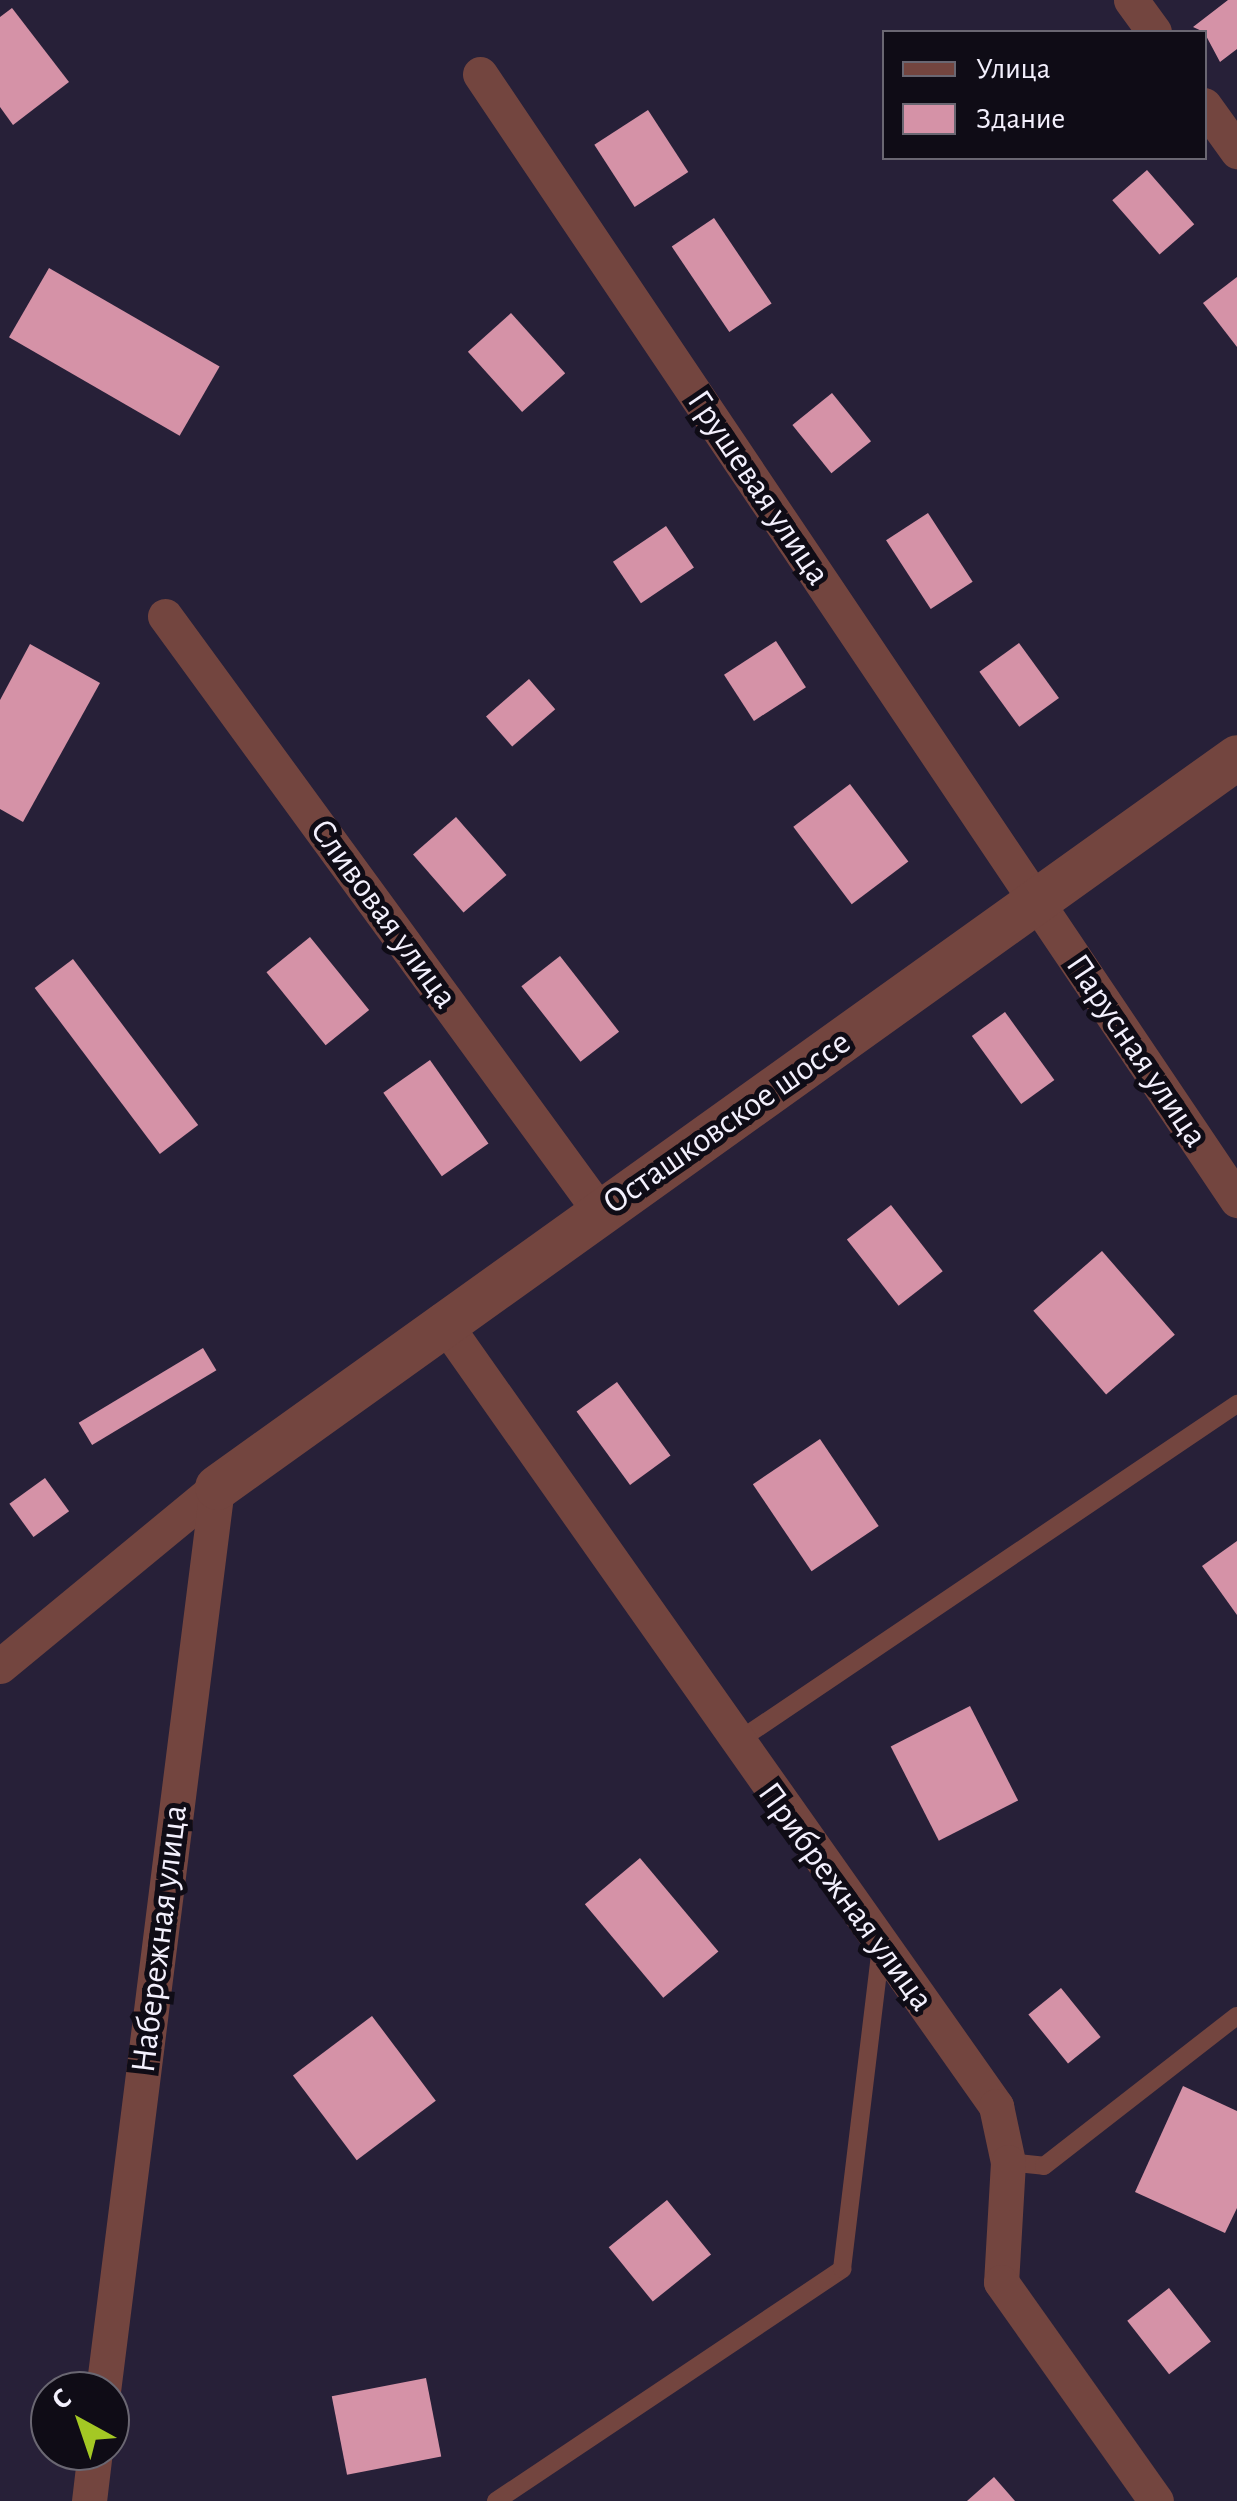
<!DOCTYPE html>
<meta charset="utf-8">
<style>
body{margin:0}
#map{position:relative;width:1237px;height:2501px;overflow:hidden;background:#272038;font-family:"Alegreya Sans",sans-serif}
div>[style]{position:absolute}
.building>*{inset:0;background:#d592a7;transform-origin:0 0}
.service>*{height:18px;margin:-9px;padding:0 9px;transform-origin:9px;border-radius:9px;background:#73453f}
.minor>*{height:35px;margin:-17.5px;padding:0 17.5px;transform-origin:17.5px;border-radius:17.5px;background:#73453f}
.tertiary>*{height:45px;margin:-22.5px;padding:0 22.5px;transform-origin:22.5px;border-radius:22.5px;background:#73453f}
span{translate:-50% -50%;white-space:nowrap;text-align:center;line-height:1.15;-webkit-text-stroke:10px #0f0c16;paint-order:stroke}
.street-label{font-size:35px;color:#f3f0fd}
.legend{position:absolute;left:882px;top:30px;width:325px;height:130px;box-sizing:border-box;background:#0f0c16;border:2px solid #6a6772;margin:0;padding:12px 18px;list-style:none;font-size:30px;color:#f3f0fd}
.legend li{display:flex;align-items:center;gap:20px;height:50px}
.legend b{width:50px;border:2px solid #6a6772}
.north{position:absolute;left:30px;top:2371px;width:100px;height:100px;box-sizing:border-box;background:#0f0c16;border:2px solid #6a6772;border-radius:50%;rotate:320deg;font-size:28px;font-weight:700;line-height:40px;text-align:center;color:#f3f0fd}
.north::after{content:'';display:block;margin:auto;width:35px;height:45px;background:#a4c824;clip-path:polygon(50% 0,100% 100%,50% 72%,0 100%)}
</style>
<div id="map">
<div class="building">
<i style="clip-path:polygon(1228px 0,1237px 0,1237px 49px,1220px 62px,1204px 32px,1193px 27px)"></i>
<i style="clip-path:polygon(12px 8px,69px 82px,13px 125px,0 107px,0 17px)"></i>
<i style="left:648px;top:110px;width:74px;height:64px;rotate:57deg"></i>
<i style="left:1147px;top:170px;width:72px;height:46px;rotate:49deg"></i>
<i style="left:714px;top:218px;width:103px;height:51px;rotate:56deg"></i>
<i style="left:49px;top:268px;width:197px;height:80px;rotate:30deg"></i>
<i style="clip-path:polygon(1237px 277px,1237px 347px,1203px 303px)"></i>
<i style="left:511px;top:313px;width:81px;height:58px;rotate:48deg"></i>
<i style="left:832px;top:393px;width:62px;height:51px;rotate:51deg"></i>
<i style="left:928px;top:513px;width:82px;height:50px;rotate:57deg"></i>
<i style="left:666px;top:526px;width:50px;height:64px;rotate:56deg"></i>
<i style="left:776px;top:641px;width:55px;height:62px;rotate:57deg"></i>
<i style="left:1019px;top:643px;width:68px;height:49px;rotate:54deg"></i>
<i style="clip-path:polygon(30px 644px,100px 683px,23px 822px,0 809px,0 700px)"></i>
<i style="left:529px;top:679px;width:40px;height:57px;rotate:49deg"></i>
<i style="left:850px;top:784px;width:97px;height:71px;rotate:53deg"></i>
<i style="left:456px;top:817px;width:77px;height:57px;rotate:49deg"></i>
<i style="left:310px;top:937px;width:94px;height:56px;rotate:51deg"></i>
<i style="left:560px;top:956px;width:96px;height:49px;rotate:52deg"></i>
<i style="left:73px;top:959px;width:208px;height:48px;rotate:53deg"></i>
<i style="left:1005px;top:1012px;width:84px;height:41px;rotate:54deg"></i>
<i style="left:430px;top:1060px;width:102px;height:57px;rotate:55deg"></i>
<i style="left:891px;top:1205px;width:84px;height:56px;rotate:52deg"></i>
<i style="left:1102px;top:1251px;width:111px;height:91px;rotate:49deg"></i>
<i style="left:203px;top:1348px;width:26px;height:145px;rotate:59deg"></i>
<i style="left:617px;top:1382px;width:91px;height:50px;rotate:54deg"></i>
<i style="left:820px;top:1439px;width:105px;height:81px;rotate:56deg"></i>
<i style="left:45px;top:1478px;width:41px;height:44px;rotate:54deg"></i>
<i style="clip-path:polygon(1237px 1541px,1237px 1615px,1202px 1566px)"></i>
<i style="left:970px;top:1706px;width:106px;height:89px;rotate:63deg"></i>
<i style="left:640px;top:1858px;width:122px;height:72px;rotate:50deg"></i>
<i style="left:1061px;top:1988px;width:63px;height:42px;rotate:51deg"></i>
<i style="left:372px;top:2016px;width:106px;height:99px;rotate:53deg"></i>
<i style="clip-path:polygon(1183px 2086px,1237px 2111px,1237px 2208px,1225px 2233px,1135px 2192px)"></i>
<i style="left:667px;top:2200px;width:70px;height:75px;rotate:51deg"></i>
<i style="left:1169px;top:2288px;width:68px;height:53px;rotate:52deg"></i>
<i style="left:426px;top:2378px;width:80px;height:96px;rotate:79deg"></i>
<i style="clip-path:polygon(994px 2477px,1015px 2501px,967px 2501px)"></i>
</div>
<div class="service">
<i style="left:735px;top:1743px;width:606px;rotate:-34.03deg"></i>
<i style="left:1008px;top:2162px;width:36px;rotate:6deg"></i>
<i style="left:1044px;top:2166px;width:244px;rotate:-37.9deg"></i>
<i style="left:496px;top:2501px;width:417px;rotate:-33.8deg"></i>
<i style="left:842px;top:2269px;width:324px;rotate:-83.1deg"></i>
</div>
<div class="minor">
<i style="left:1131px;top:0;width:39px;rotate:54deg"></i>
<i style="left:480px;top:74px;width:1357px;rotate:56.09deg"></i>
<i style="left:1204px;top:105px;width:57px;rotate:54.3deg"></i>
<i style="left:165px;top:616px;width:739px;rotate:53.86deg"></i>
<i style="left:442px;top:1320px;width:962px;rotate:54.82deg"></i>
<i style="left:996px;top:2106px;width:57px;rotate:77.9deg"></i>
<i style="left:1008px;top:2162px;width:120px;rotate:93.3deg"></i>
<i style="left:1001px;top:2282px;width:268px;rotate:54.7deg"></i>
<i style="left:0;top:1666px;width:281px;rotate:-39.5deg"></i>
<i style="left:103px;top:2391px;width:911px;rotate:-82.81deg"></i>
<i style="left:89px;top:2501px;width:50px;rotate:-83.2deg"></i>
</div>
<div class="tertiary">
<i style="left:217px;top:1487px;width:1254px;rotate:-35.59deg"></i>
</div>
<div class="street-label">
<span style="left:758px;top:488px;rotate:56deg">Грушевая улица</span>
<span style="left:383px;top:914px;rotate:54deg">Сливовая улица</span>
<span style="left:1136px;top:1051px;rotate:56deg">Парусная улица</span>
<span style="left:727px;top:1123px;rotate:-35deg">Осташковское шоссе</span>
<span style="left:845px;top:1897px;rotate:54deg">Прибрежная улица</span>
<span style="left:160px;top:1939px;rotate:-83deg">Набережная улица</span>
</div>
<ul class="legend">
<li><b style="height:12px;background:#73453f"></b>Улица</li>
<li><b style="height:28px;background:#d592a7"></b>Здание</li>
</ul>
<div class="north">С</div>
</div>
